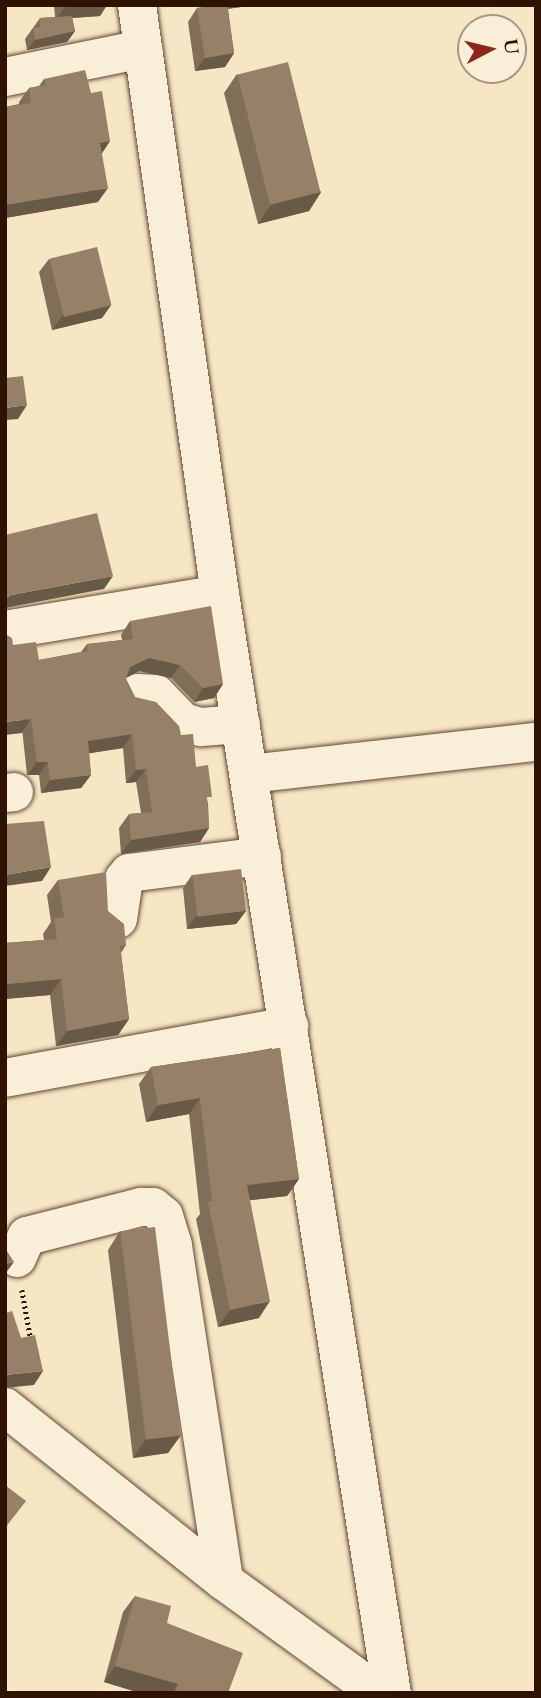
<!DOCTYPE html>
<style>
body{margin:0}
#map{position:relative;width:541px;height:1698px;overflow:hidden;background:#f6e6c4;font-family:Cardo,serif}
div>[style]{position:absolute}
.path>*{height:4.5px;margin-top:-2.25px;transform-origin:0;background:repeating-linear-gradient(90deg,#2e1202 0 2px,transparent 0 5.5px)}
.roads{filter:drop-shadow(0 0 2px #604732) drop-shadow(0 0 2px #604732)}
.minor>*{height:38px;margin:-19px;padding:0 19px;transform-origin:19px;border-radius:19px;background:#f9efd9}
.wall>*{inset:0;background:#816e59}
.shaded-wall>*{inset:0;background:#695a48}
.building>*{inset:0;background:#968067;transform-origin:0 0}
span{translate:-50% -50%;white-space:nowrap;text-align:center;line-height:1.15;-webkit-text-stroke:7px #f9efd9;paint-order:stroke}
.frame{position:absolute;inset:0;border:7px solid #2e1202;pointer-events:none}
.north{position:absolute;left:457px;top:14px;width:70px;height:70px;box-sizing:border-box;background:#f9efd9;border:2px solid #a89783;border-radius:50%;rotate:83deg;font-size:19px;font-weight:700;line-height:28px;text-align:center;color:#2e1202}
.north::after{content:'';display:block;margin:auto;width:24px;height:32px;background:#8f2418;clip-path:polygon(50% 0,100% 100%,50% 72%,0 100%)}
</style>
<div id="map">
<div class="path">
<i style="left:22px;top:1290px;width:51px;rotate:79.8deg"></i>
</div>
<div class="roads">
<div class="minor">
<i style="left:137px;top:5px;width:595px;rotate:81.98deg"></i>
<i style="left:220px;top:594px;width:1112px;rotate:81.11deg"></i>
<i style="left:5px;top:77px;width:141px;rotate:-11.5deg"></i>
<i style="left:5px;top:630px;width:218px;rotate:-9.5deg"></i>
<i style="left:138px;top:693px;width:18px;rotate:3deg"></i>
<i style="left:156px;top:694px;width:39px;rotate:46deg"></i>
<i style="left:183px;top:722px;width:19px;rotate:16deg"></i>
<i style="left:201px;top:727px;width:40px;rotate:-4.3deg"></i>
<i style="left:249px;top:774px;width:289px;rotate:-6.4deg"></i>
<i style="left:5px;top:793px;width:9px;rotate:-6deg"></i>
<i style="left:118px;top:919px;width:40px;rotate:-81.5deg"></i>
<i style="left:124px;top:879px;width:8px;rotate:-50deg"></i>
<i style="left:129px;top:873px;width:134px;rotate:-7.3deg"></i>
<i style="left:5px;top:1078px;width:289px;rotate:-10.4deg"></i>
<i style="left:17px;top:1258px;width:24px;rotate:-66deg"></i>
<i style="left:27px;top:1236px;width:118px;rotate:-14.3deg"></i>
<i style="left:141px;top:1207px;width:12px"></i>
<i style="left:153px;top:1207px;width:14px;rotate:39deg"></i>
<i style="left:164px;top:1216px;width:31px;rotate:73deg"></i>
<i style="left:173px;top:1246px;width:339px;rotate:81.3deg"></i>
<i style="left:5px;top:1407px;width:280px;rotate:38.5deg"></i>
<i style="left:224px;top:1581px;width:190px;rotate:36deg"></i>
</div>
</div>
<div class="wall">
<i style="clip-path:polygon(54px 5px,107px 5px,100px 16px,72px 18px,75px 31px,67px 42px,27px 50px,25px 39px,40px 18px,55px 17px)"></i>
<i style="clip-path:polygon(207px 5px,242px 5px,241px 7px,228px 9px,234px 53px,225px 67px,195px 71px,188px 22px,197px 8px,207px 7px)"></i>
<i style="clip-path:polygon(237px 74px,321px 192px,309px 211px,258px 224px,224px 93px)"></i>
<i style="clip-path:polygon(44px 79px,91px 93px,110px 141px,102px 153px,98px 202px,5px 218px,5px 107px,19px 104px,19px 102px,29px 88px,39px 86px)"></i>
<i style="clip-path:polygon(49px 259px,111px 305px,102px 318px,52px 330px,39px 272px)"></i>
<i style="clip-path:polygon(130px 621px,223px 684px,214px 698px,194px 702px,171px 678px,139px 671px,126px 678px,126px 679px,135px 697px,181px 735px,196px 767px,208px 803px,209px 828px,200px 842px,121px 854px,119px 828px,129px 814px,141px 813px,136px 782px,126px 783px,123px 748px,89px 753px,91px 775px,81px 788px,41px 793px,39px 775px,27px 775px,13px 645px,39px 660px,81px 652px,87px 644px,122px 640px,121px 635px)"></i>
<i style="clip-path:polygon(192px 875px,246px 911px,236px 924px,187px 929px,183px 888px)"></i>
<i style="clip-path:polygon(58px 880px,108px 911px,126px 945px,121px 953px,129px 1019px,118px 1035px,56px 1046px,50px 995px,5px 999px,5px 943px,44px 940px,43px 934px,51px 922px,47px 895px)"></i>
<i style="clip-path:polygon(280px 1048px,299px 1179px,287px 1196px,250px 1200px,259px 1318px,218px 1327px,196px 1219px,200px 1214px,189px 1114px,146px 1122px,139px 1084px,151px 1067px)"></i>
<i style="clip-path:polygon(120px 1231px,181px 1435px,168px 1453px,133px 1458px,108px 1250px)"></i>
<i style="clip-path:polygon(135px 1596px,167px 1623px,228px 1693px,140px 1693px,104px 1682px,123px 1612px)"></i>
</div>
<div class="shaded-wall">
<i style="clip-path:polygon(66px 5px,107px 5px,100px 16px,56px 19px)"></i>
<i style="clip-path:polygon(212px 5px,242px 5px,241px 7px,208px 11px)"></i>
<i style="clip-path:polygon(75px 31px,67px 42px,27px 50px,35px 40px)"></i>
<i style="clip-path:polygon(234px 53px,225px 67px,195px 71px,205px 58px)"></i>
<i style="clip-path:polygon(110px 141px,100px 156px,100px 143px)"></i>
<i style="clip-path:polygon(108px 188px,98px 202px,5px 218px,5px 205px)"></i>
<i style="clip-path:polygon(321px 192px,309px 211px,258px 224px,271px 205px)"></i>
<i style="clip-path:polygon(111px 305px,102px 318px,52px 330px,62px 316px)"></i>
<i style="clip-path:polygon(27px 405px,18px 419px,5px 420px,5px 408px)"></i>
<i style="clip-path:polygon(113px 576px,104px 589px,5px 608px,5px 599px,11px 595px)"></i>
<i style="clip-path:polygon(149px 658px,180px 665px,171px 678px,139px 671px,120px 681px,130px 667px)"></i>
<i style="clip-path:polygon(223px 684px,214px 698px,194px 702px,203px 688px)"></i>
<i style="clip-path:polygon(31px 719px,22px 733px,5px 735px,5px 722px)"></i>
<i style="clip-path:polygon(132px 734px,123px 748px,79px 755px,88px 741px)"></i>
<i style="clip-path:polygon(37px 762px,48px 762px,39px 775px,27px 775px)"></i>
<i style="clip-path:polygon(146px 769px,136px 782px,126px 783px,136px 770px)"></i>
<i style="clip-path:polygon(91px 775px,81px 788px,41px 793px,50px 780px)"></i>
<i style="clip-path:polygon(209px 828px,200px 842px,121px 854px,131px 840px)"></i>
<i style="clip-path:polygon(51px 867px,42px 881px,5px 886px,5px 875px)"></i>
<i style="clip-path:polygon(246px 911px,236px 924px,187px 929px,196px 916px)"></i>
<i style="clip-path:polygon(61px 979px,50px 995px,5px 999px,5px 986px,7px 984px)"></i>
<i style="clip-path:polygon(129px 1019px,118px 1035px,56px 1046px,67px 1031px)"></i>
<i style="clip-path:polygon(200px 1098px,189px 1114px,146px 1122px,158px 1105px)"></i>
<i style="clip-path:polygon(299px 1179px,287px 1196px,235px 1202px,247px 1185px)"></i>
<i style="clip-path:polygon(14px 1262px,5px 1274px,5px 1264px)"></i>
<i style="clip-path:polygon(270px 1301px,259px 1318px,218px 1327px,230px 1310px)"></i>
<i style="clip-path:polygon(43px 1371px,34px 1385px,5px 1388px,5px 1375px)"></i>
<i style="clip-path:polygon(181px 1435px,168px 1453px,133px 1458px,146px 1439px)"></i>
<i style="clip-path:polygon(115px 1666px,178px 1684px,172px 1693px,140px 1693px,104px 1682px)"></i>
</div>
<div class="building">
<i style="clip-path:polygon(217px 5px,227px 5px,234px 53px,205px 58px,197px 8px)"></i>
<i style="clip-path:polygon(72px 16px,75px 31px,35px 40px,33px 28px,40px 27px,40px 18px)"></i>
<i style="left:288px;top:62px;width:134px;height:52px;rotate:76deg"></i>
<i style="clip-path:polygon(85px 70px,91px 93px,102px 91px,110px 141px,100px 143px,108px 188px,5px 205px,5px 107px,31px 103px,29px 88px,46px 85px,44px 79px)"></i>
<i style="left:97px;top:247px;width:60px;height:49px;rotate:76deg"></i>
<i style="clip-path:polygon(23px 376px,27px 405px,5px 408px,5px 378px)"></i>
<i style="clip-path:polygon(97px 513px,113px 576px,11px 595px,5px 599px,5px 535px)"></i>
<i style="clip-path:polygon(211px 606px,223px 684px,203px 688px,180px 665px,149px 658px,130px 667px,126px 679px,135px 697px,156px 702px,179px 726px,181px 735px,193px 734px,196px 767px,208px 765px,212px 797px,207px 797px,209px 828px,131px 840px,129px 814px,152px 812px,146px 769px,136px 770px,132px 734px,88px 741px,91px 775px,50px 780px,48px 762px,37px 762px,31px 719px,5px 722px,5px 634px,12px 638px,13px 645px,36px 642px,39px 660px,88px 651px,87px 644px,133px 639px,130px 621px)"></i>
<i style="clip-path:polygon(44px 821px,51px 867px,5px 875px,5px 824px)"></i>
<i style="left:241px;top:869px;width:42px;height:49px;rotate:83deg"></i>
<i style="clip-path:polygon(106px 872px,108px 911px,124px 924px,126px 945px,120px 946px,129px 1019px,67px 1031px,61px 979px,7px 984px,5px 967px,5px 943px,57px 939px,54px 919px,64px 917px,58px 880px)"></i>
<i style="clip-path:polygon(280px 1048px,299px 1179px,247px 1185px,270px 1301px,230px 1310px,208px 1202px,212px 1201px,200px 1098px,158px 1105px,151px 1067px)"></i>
<i style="left:155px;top:1227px;width:210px;height:35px;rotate:83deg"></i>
<i style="clip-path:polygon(5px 1248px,14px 1262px,5px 1264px)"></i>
<i style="clip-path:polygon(12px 1311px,21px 1338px,35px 1335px,43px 1371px,5px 1375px,5px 1312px,6px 1313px)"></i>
<i style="clip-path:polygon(5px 1485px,26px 1501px,5px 1528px)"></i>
<i style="clip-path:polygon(135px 1596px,171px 1606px,167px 1623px,243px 1653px,228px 1693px,175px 1693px,178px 1684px,115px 1666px)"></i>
</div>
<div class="frame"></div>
<div class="north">U</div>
</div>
